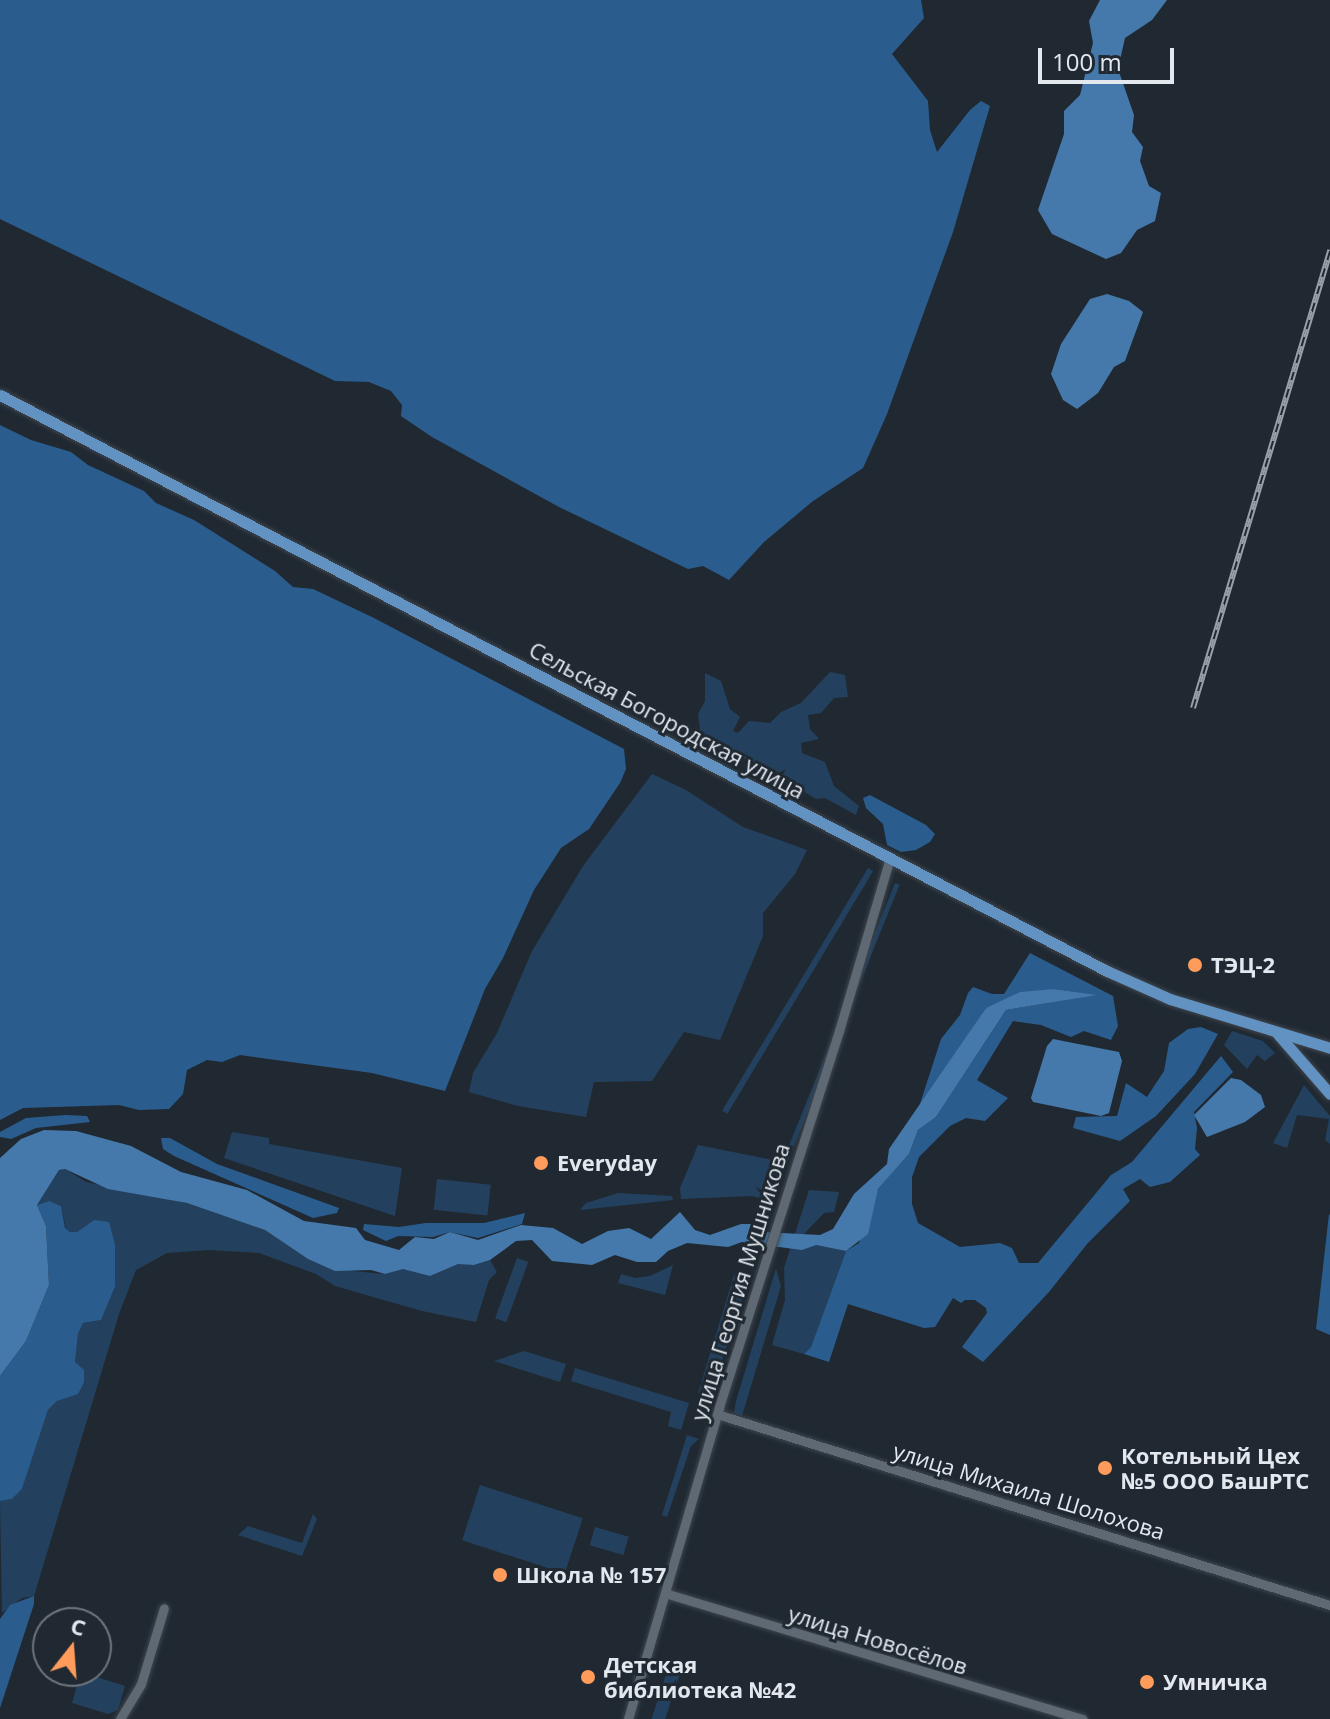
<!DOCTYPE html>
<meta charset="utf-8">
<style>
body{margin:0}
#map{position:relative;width:1330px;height:1719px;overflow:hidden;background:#202932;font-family:"Open Sans",sans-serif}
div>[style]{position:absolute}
.green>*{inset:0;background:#23415e;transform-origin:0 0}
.forest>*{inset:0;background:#2a5d8e}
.water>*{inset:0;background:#4579ab}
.roads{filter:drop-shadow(0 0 2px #3e454d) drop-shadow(0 0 2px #3e454d)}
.minor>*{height:9px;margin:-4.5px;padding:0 4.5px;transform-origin:4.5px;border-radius:4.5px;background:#5f6973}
.major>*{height:11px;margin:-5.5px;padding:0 5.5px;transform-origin:5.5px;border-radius:5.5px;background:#6192c2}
.rail>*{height:6px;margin-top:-3px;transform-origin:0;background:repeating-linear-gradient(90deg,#202932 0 9px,#99a1a8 0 18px);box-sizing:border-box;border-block:2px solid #99a1a8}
.dots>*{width:22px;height:22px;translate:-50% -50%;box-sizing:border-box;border:4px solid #202932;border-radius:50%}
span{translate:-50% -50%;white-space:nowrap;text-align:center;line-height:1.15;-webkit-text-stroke:6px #202932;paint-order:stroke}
.street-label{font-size:22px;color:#e2e8ee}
.poi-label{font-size:22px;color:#e2e8ee;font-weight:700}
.left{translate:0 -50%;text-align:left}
.north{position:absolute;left:32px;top:1607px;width:80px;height:80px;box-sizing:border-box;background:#202932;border:2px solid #6e757d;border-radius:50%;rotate:17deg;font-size:22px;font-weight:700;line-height:32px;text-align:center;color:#e2e8ee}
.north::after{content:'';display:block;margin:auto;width:28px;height:36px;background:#ff9b5b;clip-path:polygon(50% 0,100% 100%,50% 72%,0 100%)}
.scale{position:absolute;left:1038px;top:48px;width:136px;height:36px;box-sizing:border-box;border:4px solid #e2e8ee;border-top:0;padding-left:10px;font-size:24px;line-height:28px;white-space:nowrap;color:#e2e8ee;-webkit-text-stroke:6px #202932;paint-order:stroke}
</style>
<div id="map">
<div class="green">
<i style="clip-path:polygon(830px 672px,845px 675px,848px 697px,834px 698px,821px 713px,808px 715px,810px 729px,819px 739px,801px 743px,802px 753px,825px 762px,834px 786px,859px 806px,856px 815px,825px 798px,816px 799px,757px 763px,726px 753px,687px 732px,700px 729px,698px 714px,705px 701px,705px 673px,721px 681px,730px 709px,740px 717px,733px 731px,738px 733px,749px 721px,770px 723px,781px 712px,801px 703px)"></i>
<i style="clip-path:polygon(652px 774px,686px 790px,743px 827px,807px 850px,795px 874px,763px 913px,763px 936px,720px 1040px,684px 1032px,652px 1081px,594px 1082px,586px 1117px,518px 1106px,469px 1092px,473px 1073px,497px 1033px,532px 951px,583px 866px)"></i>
<i style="left:868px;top:868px;width:6px;height:283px;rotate:31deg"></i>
<i style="left:895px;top:883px;width:5px;height:305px;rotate:22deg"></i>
<i style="clip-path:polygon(1232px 1031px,1263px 1041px,1275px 1053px,1265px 1061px,1257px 1055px,1247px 1069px,1224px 1045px)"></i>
<i style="clip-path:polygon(1304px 1085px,1330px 1116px,1330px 1144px,1325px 1140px,1329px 1119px,1297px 1115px,1287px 1148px,1273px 1143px)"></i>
<i style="clip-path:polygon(232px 1132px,269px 1138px,269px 1144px,402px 1168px,395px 1216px,224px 1158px)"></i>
<i style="clip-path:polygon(698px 1145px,773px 1160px,776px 1172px,767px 1200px,752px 1196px,681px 1199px,680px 1188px)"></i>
<i style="clip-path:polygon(65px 1169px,86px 1182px,187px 1203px,265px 1230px,308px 1259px,353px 1271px,385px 1274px,403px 1268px,430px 1276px,458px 1263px,474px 1265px,490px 1260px,497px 1272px,489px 1280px,476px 1322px,422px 1311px,335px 1286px,316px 1274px,259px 1253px,209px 1250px,167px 1253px,136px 1270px,119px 1314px,34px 1596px,22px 1598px,2px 1613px,0 1501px,12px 1499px,22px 1489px,48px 1410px,57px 1401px,77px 1393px,75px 1362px,78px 1334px,83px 1323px,101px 1320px,115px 1287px,115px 1244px,94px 1220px,77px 1232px,70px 1232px,66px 1229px,61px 1206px,49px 1201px,37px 1205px,59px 1170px)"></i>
<i style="left:437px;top:1179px;width:54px;height:31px;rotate:6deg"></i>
<i style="clip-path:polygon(809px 1190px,839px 1192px,834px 1212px,824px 1213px,803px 1235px,816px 1245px,846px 1251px,811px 1347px,804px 1354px,772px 1345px,785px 1300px,784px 1268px)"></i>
<i style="clip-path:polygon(618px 1193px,672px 1196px,673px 1200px,580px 1210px,586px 1203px)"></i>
<i style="left:517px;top:1258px;width:12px;height:64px;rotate:20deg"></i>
<i style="clip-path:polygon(673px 1265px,665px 1295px,618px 1283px,621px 1274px,635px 1278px,650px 1276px)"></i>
<i style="clip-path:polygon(776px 1268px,781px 1286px,742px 1416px,734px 1413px,736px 1401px)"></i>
<i style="clip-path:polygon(734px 1275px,747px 1285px,710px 1397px,698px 1393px)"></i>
<i style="clip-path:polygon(524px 1351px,566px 1364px,560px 1382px,494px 1361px)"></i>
<i style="clip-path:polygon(575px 1368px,689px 1403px,681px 1430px,668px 1426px,671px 1412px,571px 1381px)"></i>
<i style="clip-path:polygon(687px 1435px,699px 1439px,691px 1446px,667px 1517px,662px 1515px)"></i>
<i style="left:480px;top:1485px;width:108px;height:58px;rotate:18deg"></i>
<i style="clip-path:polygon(313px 1514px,317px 1519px,302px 1556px,238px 1535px,248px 1526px,302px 1543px)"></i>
<i style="left:595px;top:1527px;width:35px;height:19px;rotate:16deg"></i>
<i style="left:671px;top:1659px;width:13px;height:63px;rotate:18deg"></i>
<i style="clip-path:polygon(81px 1672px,125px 1686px,118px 1710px,108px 1714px,72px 1703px)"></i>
</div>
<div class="forest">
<i style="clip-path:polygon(0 0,921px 0,924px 18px,892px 54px,928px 101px,930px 130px,937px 152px,970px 110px,981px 101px,990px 106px,953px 232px,887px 414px,863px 468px,813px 501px,764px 542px,729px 580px,703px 566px,688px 569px,559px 507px,432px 437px,401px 416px,402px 405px,391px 391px,369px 382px,335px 381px,0 219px)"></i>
<i style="clip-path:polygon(0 425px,31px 440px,71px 452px,88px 465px,144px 491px,156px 503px,194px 520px,275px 571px,293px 587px,313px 589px,372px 617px,624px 749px,626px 769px,620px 783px,589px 829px,561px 848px,534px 890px,503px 958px,485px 989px,445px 1091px,372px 1073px,240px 1055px,222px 1062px,207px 1060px,187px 1070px,183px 1094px,169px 1109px,139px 1110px,119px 1105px,23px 1108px,0 1120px)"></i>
<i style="clip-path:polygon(870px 795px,926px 825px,935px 834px,930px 842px,916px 850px,901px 852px,887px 845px,883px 824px,866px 808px,863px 798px)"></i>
<i style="clip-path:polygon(1030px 953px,1113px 996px,1118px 1026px,1111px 1040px,1084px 1031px,1071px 1037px,1041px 1025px,1013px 1021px,977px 1080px,1008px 1098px,985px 1121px,966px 1118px,950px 1126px,919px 1157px,912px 1177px,912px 1204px,918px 1223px,960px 1247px,1000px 1243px,1012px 1248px,1019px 1263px,1038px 1263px,1111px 1175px,1132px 1162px,1221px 1056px,1233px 1072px,1194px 1112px,1197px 1128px,1195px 1149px,1200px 1155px,1170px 1182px,1150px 1187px,1140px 1179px,1123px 1189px,1130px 1201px,1087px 1244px,1049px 1292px,983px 1362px,962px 1347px,987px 1313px,986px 1308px,975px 1300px,965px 1300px,961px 1303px,953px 1298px,935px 1327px,924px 1328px,848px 1304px,829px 1362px,804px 1354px,811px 1347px,846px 1251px,859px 1243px,878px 1189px,909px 1154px,918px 1130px,936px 1117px,1006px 1010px,1094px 995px,1054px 989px,986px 1008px,918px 1110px,941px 1039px,960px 1015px,968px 993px,973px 987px,992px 994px,1004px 994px)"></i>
<i style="clip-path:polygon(1201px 1027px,1218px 1034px,1195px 1074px,1156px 1116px,1120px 1141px,1073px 1128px,1076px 1117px,1117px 1116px,1126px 1083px,1147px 1097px,1164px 1071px,1169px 1043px,1188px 1029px)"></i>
<i style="clip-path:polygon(66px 1115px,87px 1116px,90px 1122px,36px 1128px,11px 1139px,0 1137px,0 1132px,26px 1118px)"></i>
<i style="clip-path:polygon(161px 1138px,170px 1138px,217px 1164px,339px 1208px,337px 1213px,313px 1218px,174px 1156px,163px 1149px)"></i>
<i style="clip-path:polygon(49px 1201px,61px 1206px,65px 1228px,70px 1232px,77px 1232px,94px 1220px,109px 1222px,115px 1245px,115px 1287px,101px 1320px,83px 1323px,78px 1334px,75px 1362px,84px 1370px,84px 1382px,78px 1394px,57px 1401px,48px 1410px,22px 1489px,12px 1499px,0 1501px,0 1376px,26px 1341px,49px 1285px,46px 1226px,37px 1205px)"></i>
<i style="clip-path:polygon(525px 1213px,522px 1224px,478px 1238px,450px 1232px,433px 1237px,398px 1236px,386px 1241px,363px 1230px,364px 1224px,399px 1227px,426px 1223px,484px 1223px)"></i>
<i style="clip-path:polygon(1329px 1214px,1330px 1215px,1330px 1335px,1316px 1329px)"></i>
<i style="clip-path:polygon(34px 1596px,34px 1604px,0 1708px,0 1619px,10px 1605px)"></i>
</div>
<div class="water">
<i style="clip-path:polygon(1100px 0,1167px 0,1152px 20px,1125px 38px,1118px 69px,1134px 115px,1132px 132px,1143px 147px,1140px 161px,1149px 186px,1161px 193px,1155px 221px,1137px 230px,1121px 253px,1106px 259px,1052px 234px,1038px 210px,1064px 134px,1064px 111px,1080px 95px,1093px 43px,1089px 21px)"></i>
<i style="clip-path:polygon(1107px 294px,1129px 301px,1143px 312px,1125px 361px,1114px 367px,1098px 393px,1077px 409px,1063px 400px,1051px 374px,1061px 344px,1090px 299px)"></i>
<i style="clip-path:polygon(1054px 989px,1097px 995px,1006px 1010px,936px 1117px,918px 1130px,909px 1154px,878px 1189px,868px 1234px,846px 1251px,816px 1245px,802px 1250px,742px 1242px,728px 1247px,687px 1243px,668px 1251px,656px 1262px,637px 1262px,615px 1255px,592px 1265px,552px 1261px,532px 1240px,516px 1241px,490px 1260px,474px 1265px,458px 1264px,430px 1276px,403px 1269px,385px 1274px,371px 1270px,335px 1271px,308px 1259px,265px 1230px,187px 1203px,108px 1189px,65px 1169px,59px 1170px,37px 1205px,46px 1226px,49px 1285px,26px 1341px,0 1376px,0 1158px,21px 1139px,44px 1130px,76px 1131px,131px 1146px,181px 1172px,247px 1190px,304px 1221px,356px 1228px,365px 1240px,399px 1250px,415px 1237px,434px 1239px,450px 1232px,478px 1240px,521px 1225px,553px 1228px,582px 1244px,608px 1231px,629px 1228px,651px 1239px,680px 1212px,695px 1230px,710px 1235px,741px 1224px,756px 1224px,763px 1232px,820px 1235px,833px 1229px,854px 1194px,887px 1164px,889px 1149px,986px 1008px,1020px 992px)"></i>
<i style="clip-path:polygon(1053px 1039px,1119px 1052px,1122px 1061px,1109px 1113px,1101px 1116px,1033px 1102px,1031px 1098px,1047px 1046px)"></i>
<i style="clip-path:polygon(1231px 1078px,1241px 1080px,1261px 1095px,1265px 1107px,1245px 1122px,1207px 1137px,1194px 1115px)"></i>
</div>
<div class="roads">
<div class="minor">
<i style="left:717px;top:1414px;width:642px;rotate:17.31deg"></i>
<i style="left:665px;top:1593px;width:436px;rotate:16.8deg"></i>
<i style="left:120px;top:1719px;width:41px;rotate:-59deg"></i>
<i style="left:141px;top:1684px;width:79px;rotate:-73.2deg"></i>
<i style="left:628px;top:1719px;width:325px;rotate:-73.7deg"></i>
<i style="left:719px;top:1407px;width:395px;rotate:-72.3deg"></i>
<i style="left:839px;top:1031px;width:180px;rotate:-73.6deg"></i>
</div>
<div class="major">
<i style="left:0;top:395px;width:1248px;rotate:27.49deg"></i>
<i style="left:1107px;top:971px;width:69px;rotate:24deg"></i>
<i style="left:1170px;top:999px;width:167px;rotate:17deg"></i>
<i style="left:1276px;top:1032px;width:82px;rotate:48.9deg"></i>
</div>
</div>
<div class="rail">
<i style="left:1193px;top:708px;width:478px;rotate:-73.3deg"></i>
</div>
<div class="dots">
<i style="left:1195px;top:965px;background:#ff9b5b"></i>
<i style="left:541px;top:1163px;background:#ff9b5b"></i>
<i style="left:1105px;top:1468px;background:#ff9b5b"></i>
<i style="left:500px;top:1575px;background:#ff9b5b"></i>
<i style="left:588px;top:1677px;background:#ff9b5b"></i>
<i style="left:1147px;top:1682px;background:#ff9b5b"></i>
</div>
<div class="street-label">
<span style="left:667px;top:720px;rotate:28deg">Сельская Богородская улица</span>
<span style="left:740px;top:1282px;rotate:-73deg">улица Георгия Мушникова</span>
<span style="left:1029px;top:1491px;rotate:17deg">улица Михаила Шолохова</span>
<span style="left:878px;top:1640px;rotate:17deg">улица Новосёлов</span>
</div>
<div class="poi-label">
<span class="left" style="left:1211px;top:965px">ТЭЦ-2</span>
<span class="left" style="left:557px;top:1163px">Everyday</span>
<span class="left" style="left:1121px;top:1468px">Котельный Цех<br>№5 ООО БашРТС</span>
<span class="left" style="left:516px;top:1575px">Школа № 157</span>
<span class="left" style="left:604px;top:1677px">Детская<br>библиотека №42</span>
<span class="left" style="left:1163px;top:1682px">Умничка</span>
</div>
<div class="north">С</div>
<div class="scale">100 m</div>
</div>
